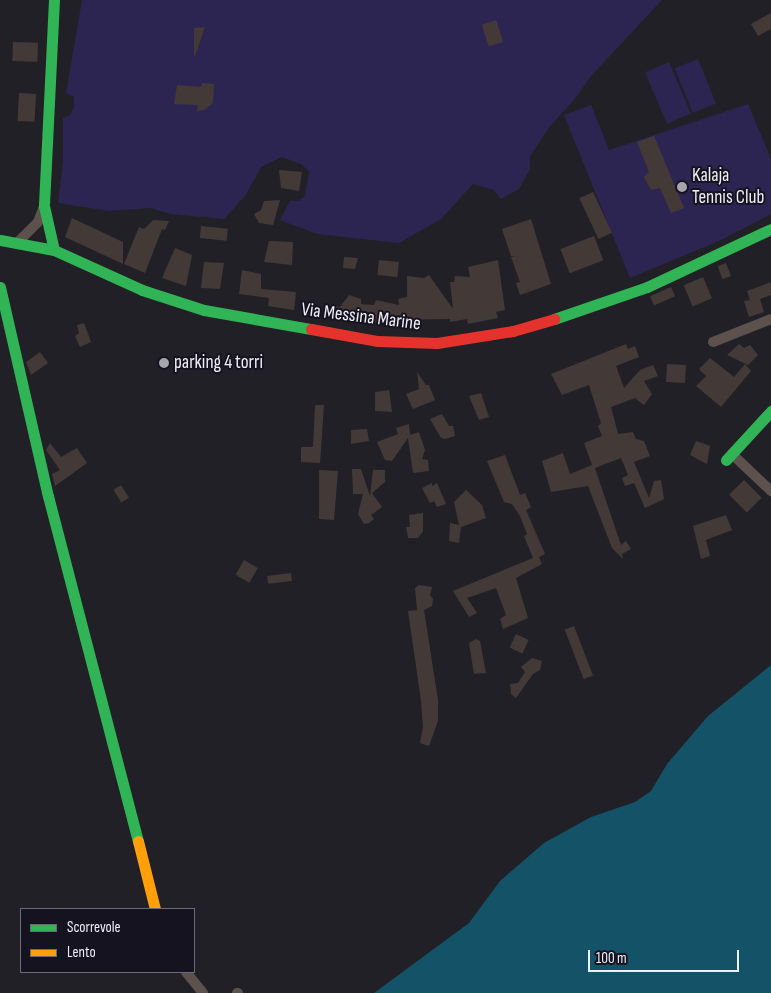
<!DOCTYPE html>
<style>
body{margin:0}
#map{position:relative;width:771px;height:993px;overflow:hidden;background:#202026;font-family:"Sofia Sans Condensed",sans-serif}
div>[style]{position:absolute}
.green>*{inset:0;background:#2d2551;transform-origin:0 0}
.water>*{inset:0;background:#145268}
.building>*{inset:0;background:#433a38;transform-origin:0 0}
.street>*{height:10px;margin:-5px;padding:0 5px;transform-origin:5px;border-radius:5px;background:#5c514c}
.fast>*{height:11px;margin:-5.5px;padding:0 5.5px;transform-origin:5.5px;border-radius:5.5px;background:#30b455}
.slow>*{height:11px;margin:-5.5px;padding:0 5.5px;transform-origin:5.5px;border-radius:5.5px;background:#ff9f0a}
.jam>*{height:11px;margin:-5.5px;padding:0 5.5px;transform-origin:5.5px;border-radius:5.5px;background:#e5322d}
.dots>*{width:14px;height:14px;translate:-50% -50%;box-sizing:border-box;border:2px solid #151320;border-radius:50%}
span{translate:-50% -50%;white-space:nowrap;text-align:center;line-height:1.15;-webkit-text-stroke:4px #151320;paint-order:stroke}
.poi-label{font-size:19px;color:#eeeef7}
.left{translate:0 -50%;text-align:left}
.street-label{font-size:19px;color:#eeeef7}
.legend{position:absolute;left:20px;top:908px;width:175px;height:65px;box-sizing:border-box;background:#151320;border:1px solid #6c6b76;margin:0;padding:6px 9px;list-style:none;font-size:15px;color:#eeeef7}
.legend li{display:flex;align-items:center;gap:10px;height:25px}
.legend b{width:25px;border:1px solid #6c6b76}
.scale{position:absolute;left:588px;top:950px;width:151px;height:22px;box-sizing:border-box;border:2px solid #eeeef7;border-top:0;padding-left:6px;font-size:15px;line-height:18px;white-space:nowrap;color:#eeeef7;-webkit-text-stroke:4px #151320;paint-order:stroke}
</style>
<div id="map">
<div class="green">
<i style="clip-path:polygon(82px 0,662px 0,591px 76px,575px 99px,550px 126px,530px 156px,530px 169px,519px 189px,501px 199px,494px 190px,473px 184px,441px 219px,399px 243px,317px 234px,280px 220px,290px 201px,298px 201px,305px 196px,309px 171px,301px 164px,282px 157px,261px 167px,246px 195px,224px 219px,171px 214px,150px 208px,109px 211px,58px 203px,63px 161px,63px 118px,70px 115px,74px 107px,74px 97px,66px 93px)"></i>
<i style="left:698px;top:59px;width:48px;height:25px;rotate:68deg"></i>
<i style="left:669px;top:62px;width:56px;height:26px;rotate:67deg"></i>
<i style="clip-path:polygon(748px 104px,771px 159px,771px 214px,719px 241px,630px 278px,564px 115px,591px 105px,609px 150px)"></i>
</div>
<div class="water">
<i style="clip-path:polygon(771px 665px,771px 993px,374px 993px,469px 923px,500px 881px,544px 843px,591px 817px,635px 802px,651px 791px,667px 764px,708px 716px)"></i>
</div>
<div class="building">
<i style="clip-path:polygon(771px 13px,771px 29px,758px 36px,751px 24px)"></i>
<i style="left:496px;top:20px;width:23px;height:15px;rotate:72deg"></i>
<i style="clip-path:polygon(205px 27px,195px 56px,194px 56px,194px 28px)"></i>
<i style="left:13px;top:42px;width:25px;height:19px;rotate:2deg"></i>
<i style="clip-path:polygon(202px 83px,214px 84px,213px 103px,204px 110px,197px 111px,198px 105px,174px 104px,177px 85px,201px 87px)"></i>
<i style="left:19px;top:93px;width:17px;height:28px;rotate:3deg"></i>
<i style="clip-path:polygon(654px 136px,684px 208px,671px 213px,660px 188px,651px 190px,644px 177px,649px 172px,637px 142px)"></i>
<i style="clip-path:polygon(279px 170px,302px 172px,299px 191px,281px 188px)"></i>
<i style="left:593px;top:192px;width:45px;height:15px;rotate:65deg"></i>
<i style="clip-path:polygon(280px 200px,273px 225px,259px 223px,254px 214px,261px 210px,264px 201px)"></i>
<i style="clip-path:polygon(72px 218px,123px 242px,123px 264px,65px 237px)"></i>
<i style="clip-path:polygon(531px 219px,551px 284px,520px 295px,516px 283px,520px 282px,511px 257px,516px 256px,511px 256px,502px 229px)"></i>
<i style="clip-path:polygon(153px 220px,169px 221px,165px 230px,162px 229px,145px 273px,124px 264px,139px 227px,144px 229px)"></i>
<i style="left:201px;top:226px;width:27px;height:12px;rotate:6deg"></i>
<i style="left:594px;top:236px;width:26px;height:36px;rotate:69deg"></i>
<i style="clip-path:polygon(269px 241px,293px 242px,292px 265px,264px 262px)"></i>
<i style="clip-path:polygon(175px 248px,192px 255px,186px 286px,162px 278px)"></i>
<i style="clip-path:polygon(344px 257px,358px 258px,355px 269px,343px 268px)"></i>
<i style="left:379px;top:260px;width:20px;height:15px;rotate:6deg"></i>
<i style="clip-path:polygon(498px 260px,505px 310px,496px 312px,498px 318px,468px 324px,467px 319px,450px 322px,450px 319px,384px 320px,370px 324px,326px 317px,329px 305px,340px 307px,349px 295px,361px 299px,361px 304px,374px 305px,376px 300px,399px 305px,398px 299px,407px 297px,407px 276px,424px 278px,429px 275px,453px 309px,450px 282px,454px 282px,455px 276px,470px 277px,468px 267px)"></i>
<i style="clip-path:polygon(204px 262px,224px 263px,220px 289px,201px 288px)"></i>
<i style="left:726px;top:263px;width:14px;height:9px;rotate:69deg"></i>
<i style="clip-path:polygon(242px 270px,261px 274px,261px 289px,296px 292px,294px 310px,268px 306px,269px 298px,239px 294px)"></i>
<i style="left:703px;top:277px;width:23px;height:21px;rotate:67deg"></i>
<i style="clip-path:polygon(771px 282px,771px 295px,760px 299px,764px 312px,749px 317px,744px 301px,750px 300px,747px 291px)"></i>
<i style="left:671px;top:287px;width:10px;height:23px;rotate:66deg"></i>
<i style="clip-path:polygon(84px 323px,91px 342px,80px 347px,75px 336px,79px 333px,77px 325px)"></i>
<i style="clip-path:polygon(626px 344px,628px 349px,635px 346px,639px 357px,616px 366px,624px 388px,640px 370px,653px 365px,658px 376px,644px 381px,652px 394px,644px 405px,635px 398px,611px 407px,618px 434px,633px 432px,636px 439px,644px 441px,650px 456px,634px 462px,649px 498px,654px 481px,661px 480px,664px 499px,645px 508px,634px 483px,625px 486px,622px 478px,628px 475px,621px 458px,595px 468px,621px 545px,626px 541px,631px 549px,622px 554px,623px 559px,612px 548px,588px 486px,551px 492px,542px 461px,563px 453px,570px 474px,592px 465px,584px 443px,602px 436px,598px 426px,601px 423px,589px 385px,562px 395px,551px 374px)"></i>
<i style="clip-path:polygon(739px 344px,744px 348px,750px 345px,758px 355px,748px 365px,727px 355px)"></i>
<i style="clip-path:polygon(40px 352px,48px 363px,31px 375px,26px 362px)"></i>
<i style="clip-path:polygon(710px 358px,734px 377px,745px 364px,751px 371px,721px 407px,696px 386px,706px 376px,699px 369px)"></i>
<i style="left:667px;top:364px;width:19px;height:18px;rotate:3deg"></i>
<i style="clip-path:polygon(417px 372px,426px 385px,429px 385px,435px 400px,413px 409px,406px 394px,419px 389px)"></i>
<i style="clip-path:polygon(389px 390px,392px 412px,375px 411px,375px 392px)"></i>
<i style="clip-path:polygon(481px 393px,489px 417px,479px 420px,469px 396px)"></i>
<i style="clip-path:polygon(315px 405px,324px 405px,320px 463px,301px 462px,301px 447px,313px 447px)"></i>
<i style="clip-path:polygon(442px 414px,449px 426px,453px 426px,455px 436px,445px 439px,441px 438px,430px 419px)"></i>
<i style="clip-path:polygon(409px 424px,410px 435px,419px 432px,425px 450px,422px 459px,428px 460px,429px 471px,413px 473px,408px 438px,392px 461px,385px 460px,377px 442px,398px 434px,396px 428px)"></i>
<i style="clip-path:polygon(367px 429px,369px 441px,351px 444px,351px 430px)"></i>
<i style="clip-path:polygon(696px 441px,710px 446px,707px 464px,690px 455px)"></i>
<i style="clip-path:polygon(50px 443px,61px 457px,77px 448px,87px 463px,55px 486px,52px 474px,60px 470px,46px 450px)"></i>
<i style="clip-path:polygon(505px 455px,520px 495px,525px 493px,531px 507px,526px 510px,545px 554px,539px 557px,542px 564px,516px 578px,528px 618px,503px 629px,500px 619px,506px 615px,496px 588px,467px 598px,477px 613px,469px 617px,453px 591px,533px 558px,524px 536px,527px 534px,520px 516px,512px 504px,504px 502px,487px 461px)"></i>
<i style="clip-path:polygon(352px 469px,361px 469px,370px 496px,373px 470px,385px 470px,385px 482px,372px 493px,382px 507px,371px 515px,374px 519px,369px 523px,364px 524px,358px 514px,363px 494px,353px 494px)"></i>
<i style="clip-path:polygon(319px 470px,338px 471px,334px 520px,319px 519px)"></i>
<i style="left:744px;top:480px;width:25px;height:21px;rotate:45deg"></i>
<i style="clip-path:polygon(432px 483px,432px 486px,437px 483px,446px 504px,437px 507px,434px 501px,430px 503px,422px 488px)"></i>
<i style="left:121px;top:485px;width:15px;height:9px;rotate:58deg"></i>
<i style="clip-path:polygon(466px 490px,482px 505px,486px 518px,461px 527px,459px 543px,449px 541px,450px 523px,459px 525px,454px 502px)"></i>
<i style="clip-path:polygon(423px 513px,423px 531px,418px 538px,408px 538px,406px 527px,410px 527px,409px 515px)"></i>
<i style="clip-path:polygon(726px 515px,732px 530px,706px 540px,710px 556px,701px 559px,693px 526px)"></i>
<i style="left:244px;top:560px;width:16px;height:17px;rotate:30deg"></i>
<i style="left:291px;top:573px;width:8px;height:24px;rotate:83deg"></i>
<i style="clip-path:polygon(419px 585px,432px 587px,430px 595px,433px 599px,432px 606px,424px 610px,438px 700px,438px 721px,429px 746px,420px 743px,423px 727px,421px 701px,408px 611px,417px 610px,415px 588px)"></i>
<i style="left:574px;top:626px;width:53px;height:10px;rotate:69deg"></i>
<i style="left:516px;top:634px;width:14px;height:15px;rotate:25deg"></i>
<i style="clip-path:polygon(476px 639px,480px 641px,486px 673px,474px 674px,469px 643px)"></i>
<i style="clip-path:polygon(532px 658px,542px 661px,540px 670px,533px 674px,516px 698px,511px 694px,510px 684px,518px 683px,525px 672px,521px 667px)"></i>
</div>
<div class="street">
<i style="left:18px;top:242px;width:28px;rotate:-45deg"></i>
<i style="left:38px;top:222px;width:17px;rotate:-69deg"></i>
<i style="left:713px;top:342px;width:62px;rotate:-21.6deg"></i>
<i style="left:732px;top:454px;width:54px;rotate:43.5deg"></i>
<i style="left:186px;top:972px;width:27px;rotate:51deg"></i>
<i style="left:237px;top:993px;width:1px"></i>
</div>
<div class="fast">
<i style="left:54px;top:0;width:206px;rotate:92.8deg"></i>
<i style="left:44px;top:206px;width:45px;rotate:77.2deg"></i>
<i style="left:0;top:240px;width:55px;rotate:10.5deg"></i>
<i style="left:54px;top:250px;width:97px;rotate:24.4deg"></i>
<i style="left:142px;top:290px;width:65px;rotate:17.9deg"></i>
<i style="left:204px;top:310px;width:109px;rotate:10.1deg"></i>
<i style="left:0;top:287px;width:214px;rotate:77.1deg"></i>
<i style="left:48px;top:496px;width:357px;rotate:75.4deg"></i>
<i style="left:554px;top:319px;width:98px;rotate:-19deg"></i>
<i style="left:647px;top:287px;width:137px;rotate:-25.1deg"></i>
<i style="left:726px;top:460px;width:67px;rotate:-47.4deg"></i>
</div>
<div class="slow">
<i style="left:138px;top:841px;width:70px;rotate:76deg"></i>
</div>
<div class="jam">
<i style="left:311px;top:329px;width:68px;rotate:10.2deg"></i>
<i style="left:378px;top:341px;width:59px;rotate:1.9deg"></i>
<i style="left:437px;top:343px;width:77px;rotate:-9deg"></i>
<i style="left:513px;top:331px;width:43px;rotate:-16.3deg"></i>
</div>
<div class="dots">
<i style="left:682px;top:187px;background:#a6a6ae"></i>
<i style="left:164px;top:363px;background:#a6a6ae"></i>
</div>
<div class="poi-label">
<span class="left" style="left:692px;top:187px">Kalaja<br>Tennis Club</span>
<span class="left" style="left:174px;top:363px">parking 4 torri</span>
</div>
<div class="street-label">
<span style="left:361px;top:317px;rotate:7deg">Via Messina Marine</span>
</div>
<ul class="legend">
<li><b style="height:6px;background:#30b455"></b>Scorrevole</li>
<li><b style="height:6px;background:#ff9f0a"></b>Lento</li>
</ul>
<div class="scale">100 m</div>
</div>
